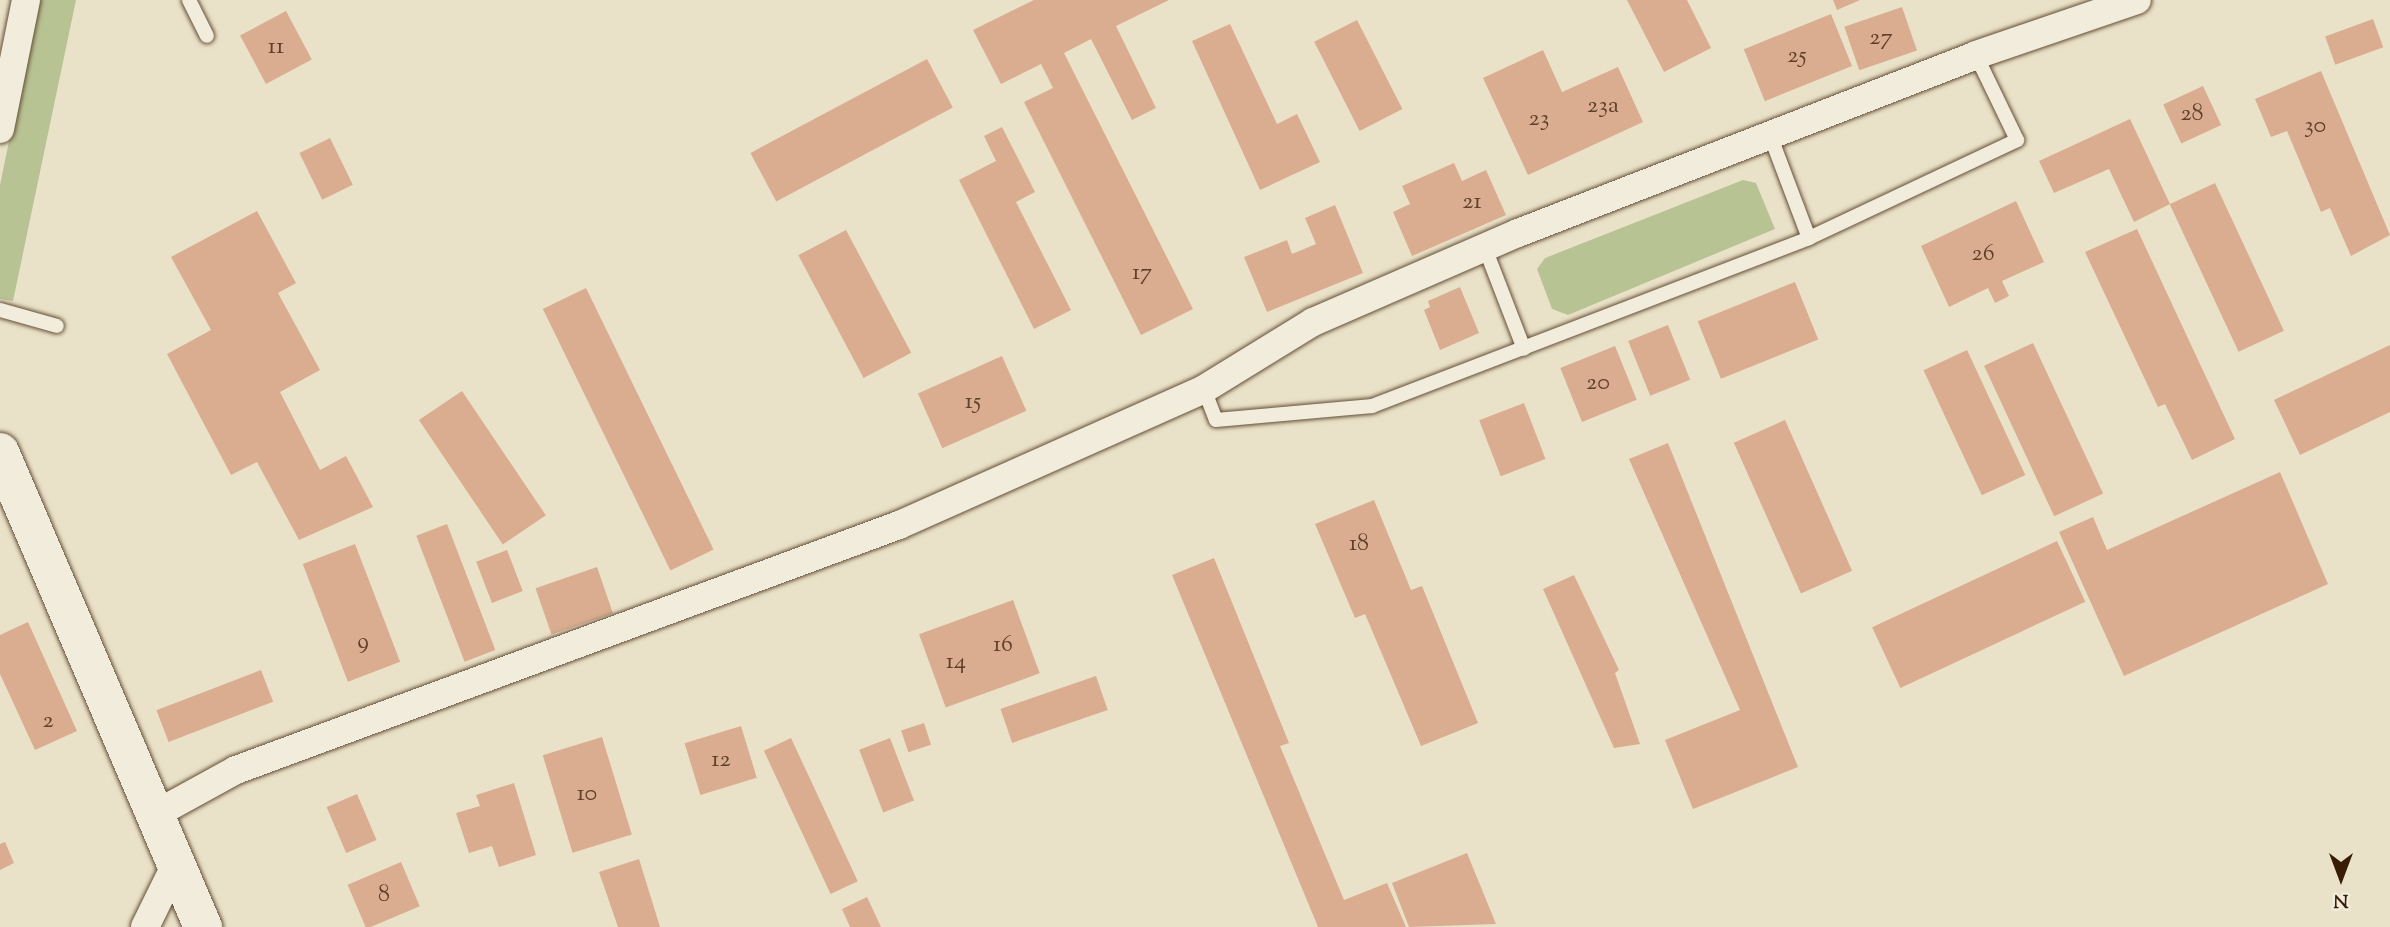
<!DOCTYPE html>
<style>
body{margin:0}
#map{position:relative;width:2390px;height:927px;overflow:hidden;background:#eae2c8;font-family:"Sorts Mill Goudy",serif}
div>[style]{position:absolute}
.green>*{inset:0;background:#b8c394}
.building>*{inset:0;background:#daad90;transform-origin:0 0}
.roads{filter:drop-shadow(0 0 2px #644e36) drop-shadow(0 0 2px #644e36)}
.service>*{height:14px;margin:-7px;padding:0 7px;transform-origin:7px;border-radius:7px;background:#f1ecdb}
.minor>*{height:28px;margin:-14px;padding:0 14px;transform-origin:14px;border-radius:14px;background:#f1ecdb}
.secondary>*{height:38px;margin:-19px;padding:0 19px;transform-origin:19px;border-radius:19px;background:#f1ecdb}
span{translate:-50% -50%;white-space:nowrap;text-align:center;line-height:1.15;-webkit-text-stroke:7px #f1ecdb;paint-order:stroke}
.number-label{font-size:24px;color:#604028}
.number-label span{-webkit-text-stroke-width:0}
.north{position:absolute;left:2306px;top:843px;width:70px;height:70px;-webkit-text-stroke:5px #f1ecdb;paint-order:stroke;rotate:180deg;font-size:19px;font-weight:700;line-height:28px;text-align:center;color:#381c05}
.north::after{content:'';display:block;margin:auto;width:24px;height:32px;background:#381c05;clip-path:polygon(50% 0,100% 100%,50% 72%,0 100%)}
</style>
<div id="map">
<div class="green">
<i style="clip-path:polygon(38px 0,76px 0,13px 301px,0 299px,0 185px)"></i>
<i style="clip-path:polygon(1743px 180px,1756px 183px,1775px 229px,1568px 315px,1552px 309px,1537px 269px,1545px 258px)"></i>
</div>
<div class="building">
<i style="clip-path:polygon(1034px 0,1169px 0,1116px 26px,1156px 108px,1132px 120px,1091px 39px,1064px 53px,1193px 309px,1141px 335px,1024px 102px,1053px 88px,1041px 64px,1001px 84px,973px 30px)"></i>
<i style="clip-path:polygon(1627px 0,1687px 0,1711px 48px,1664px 72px)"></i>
<i style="clip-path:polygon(1833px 0,1860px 0,1837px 10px)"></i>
<i style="left:1902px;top:7px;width:46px;height:61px;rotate:71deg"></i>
<i style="left:286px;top:11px;width:55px;height:52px;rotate:62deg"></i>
<i style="left:1831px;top:14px;width:56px;height:94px;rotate:68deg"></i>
<i style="left:2373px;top:19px;width:30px;height:51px;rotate:70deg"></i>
<i style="left:1357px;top:20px;width:100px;height:48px;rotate:63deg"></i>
<i style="clip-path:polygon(1230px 24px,1277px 124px,1297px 114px,1320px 162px,1260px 190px,1192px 41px)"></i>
<i style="clip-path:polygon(1543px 50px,1562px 92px,1618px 67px,1643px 122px,1528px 175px,1483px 78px)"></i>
<i style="left:927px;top:59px;width:55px;height:200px;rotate:62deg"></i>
<i style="clip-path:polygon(2321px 71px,2390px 235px,2351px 256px,2330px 208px,2321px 212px,2287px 131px,2271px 137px,2255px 99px)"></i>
<i style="left:2203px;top:86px;width:43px;height:44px;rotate:65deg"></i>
<i style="clip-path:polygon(2130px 119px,2170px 204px,2134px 222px,2109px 169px,2054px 193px,2039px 161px)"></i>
<i style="clip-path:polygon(1002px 127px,1035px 192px,1016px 202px,1071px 310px,1034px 329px,959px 180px,996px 161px,984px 136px)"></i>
<i style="left:330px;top:138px;width:52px;height:34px;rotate:64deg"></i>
<i style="clip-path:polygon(1454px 163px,1462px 181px,1486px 170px,1506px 215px,1412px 256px,1393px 212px,1410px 204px,1402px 186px)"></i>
<i style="left:2215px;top:183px;width:163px;height:50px;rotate:65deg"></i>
<i style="clip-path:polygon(2016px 201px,2044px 262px,2002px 281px,2009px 296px,1995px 303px,1988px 288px,1949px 307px,1921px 246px)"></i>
<i style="clip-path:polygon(1335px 205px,1363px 273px,1267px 312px,1244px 257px,1287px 240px,1292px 254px,1316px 244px,1305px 218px)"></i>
<i style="clip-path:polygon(257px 211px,296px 283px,278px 293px,320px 370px,280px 392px,320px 470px,346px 456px,373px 507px,299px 540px,257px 462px,231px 475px,167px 354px,211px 330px,171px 257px)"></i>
<i style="clip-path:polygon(2137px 229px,2235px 439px,2192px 460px,2165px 404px,2158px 407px,2085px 252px)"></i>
<i style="left:846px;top:230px;width:139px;height:54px;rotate:62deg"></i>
<i style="left:1795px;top:282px;width:62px;height:105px;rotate:68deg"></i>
<i style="clip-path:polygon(1460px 287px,1479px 333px,1440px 350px,1424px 310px,1430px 307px,1428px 301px)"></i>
<i style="left:586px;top:288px;width:291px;height:48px;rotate:64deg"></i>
<i style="left:1668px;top:325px;width:59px;height:43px;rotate:68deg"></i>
<i style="left:2033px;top:343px;width:166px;height:54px;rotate:65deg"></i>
<i style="clip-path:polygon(2390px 345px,2390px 412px,2300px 455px,2274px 400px)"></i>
<i style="left:1615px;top:346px;width:58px;height:59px;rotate:68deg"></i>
<i style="left:1967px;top:350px;width:138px;height:48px;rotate:65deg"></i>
<i style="left:1002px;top:356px;width:60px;height:92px;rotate:66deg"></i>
<i style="left:462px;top:391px;width:150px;height:52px;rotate:56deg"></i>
<i style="left:1524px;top:403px;width:60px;height:48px;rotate:69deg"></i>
<i style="left:1785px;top:420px;width:165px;height:56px;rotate:66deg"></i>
<i style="clip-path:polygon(1668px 443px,1798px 767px,1693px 809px,1665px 740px,1740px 710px,1629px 459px)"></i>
<i style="clip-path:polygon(2280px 472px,2328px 584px,2124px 676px,2059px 532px,2093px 517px,2107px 550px)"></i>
<i style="clip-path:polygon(1374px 500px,1411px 590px,1422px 586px,1478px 723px,1421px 746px,1365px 614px,1355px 618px,1315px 524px)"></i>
<i style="left:447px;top:524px;width:135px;height:33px;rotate:69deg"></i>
<i style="left:2057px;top:541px;width:67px;height:204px;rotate:65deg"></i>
<i style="left:355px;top:544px;width:126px;height:56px;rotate:69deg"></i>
<i style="left:507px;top:550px;width:44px;height:33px;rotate:69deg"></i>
<i style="clip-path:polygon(1214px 558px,1289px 743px,1280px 746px,1344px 900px,1387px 883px,1406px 927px,1318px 927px,1172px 575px)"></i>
<i style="left:597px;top:567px;width:49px;height:65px;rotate:71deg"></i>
<i style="clip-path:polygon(1574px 575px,1619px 670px,1615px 673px,1640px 744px,1614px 748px,1543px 589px)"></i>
<i style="left:1013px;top:600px;width:78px;height:100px;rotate:70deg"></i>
<i style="clip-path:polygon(28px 622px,77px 731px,35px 750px,0 674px,0 635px)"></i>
<i style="left:261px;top:670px;width:34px;height:112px;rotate:69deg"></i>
<i style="left:1096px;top:676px;width:36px;height:101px;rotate:71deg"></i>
<i style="left:924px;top:723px;width:23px;height:24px;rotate:72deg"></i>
<i style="left:741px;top:726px;width:54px;height:59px;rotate:73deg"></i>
<i style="left:602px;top:737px;width:102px;height:62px;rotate:73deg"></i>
<i style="left:791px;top:738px;width:158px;height:30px;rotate:65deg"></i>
<i style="left:890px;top:738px;width:67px;height:33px;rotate:69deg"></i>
<i style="clip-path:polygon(514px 783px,536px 855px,499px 867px,492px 846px,469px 853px,456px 813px,480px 806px,476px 795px)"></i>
<i style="left:357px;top:794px;width:50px;height:33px;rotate:67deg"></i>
<i style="clip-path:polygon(5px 842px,14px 863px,0 870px,0 844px)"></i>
<i style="clip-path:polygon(1467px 853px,1496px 924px,1409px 927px,1392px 883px)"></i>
<i style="clip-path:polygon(639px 859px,660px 927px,618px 927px,599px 872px)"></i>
<i style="left:401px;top:862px;width:48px;height:58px;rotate:67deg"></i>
<i style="clip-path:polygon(867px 897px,881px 927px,850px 927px,842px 909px)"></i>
</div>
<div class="roads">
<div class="service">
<i style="left:189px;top:0;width:40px;rotate:63.4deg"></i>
<i style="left:1770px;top:135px;width:110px;rotate:69.3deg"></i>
<i style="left:1485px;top:248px;width:108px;rotate:68.9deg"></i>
<i style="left:0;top:310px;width:59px;rotate:15.7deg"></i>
<i style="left:1204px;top:389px;width:33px;rotate:69deg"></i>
<i style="left:1216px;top:420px;width:157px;rotate:-5.1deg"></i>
<i style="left:1372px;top:406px;width:468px;rotate:-21deg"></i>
<i style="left:1809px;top:238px;width:230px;rotate:-25.2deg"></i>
<i style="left:2017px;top:140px;width:94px;rotate:-115.8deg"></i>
</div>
<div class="minor">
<i style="left:0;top:129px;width:132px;rotate:-78.6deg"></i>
<i style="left:154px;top:815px;width:94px;rotate:-28.8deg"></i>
<i style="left:236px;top:770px;width:707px;rotate:-20.28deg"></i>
<i style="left:899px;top:525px;width:334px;rotate:-24deg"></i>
<i style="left:1204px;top:389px;width:128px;rotate:-31.6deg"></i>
<i style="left:1313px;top:322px;width:223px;rotate:-23.5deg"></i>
<i style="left:1518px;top:233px;width:491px;rotate:-21.2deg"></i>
<i style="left:1976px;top:55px;width:170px;rotate:-18.9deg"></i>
<i style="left:145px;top:927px;width:70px;rotate:-63.8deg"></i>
</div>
<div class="secondary">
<i style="left:0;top:452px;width:517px;rotate:66.86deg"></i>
</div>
</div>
<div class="number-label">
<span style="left:1881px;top:39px">27</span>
<span style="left:276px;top:48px">11</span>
<span style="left:1797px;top:57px">25</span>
<span style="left:1603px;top:107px">23a</span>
<span style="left:2192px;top:115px">28</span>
<span style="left:1539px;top:120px">23</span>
<span style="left:2315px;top:127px">30</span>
<span style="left:1472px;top:203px">21</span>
<span style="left:1983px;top:255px">26</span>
<span style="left:1142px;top:274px">17</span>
<span style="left:1598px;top:384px">20</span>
<span style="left:973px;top:403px">15</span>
<span style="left:1359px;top:545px">18</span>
<span style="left:363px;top:643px">9</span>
<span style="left:1003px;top:646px">16</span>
<span style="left:956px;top:663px">14</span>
<span style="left:48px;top:722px">2</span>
<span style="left:721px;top:761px">12</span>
<span style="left:587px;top:795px">10</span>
<span style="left:384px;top:896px">8</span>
</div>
<div class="north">N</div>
</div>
